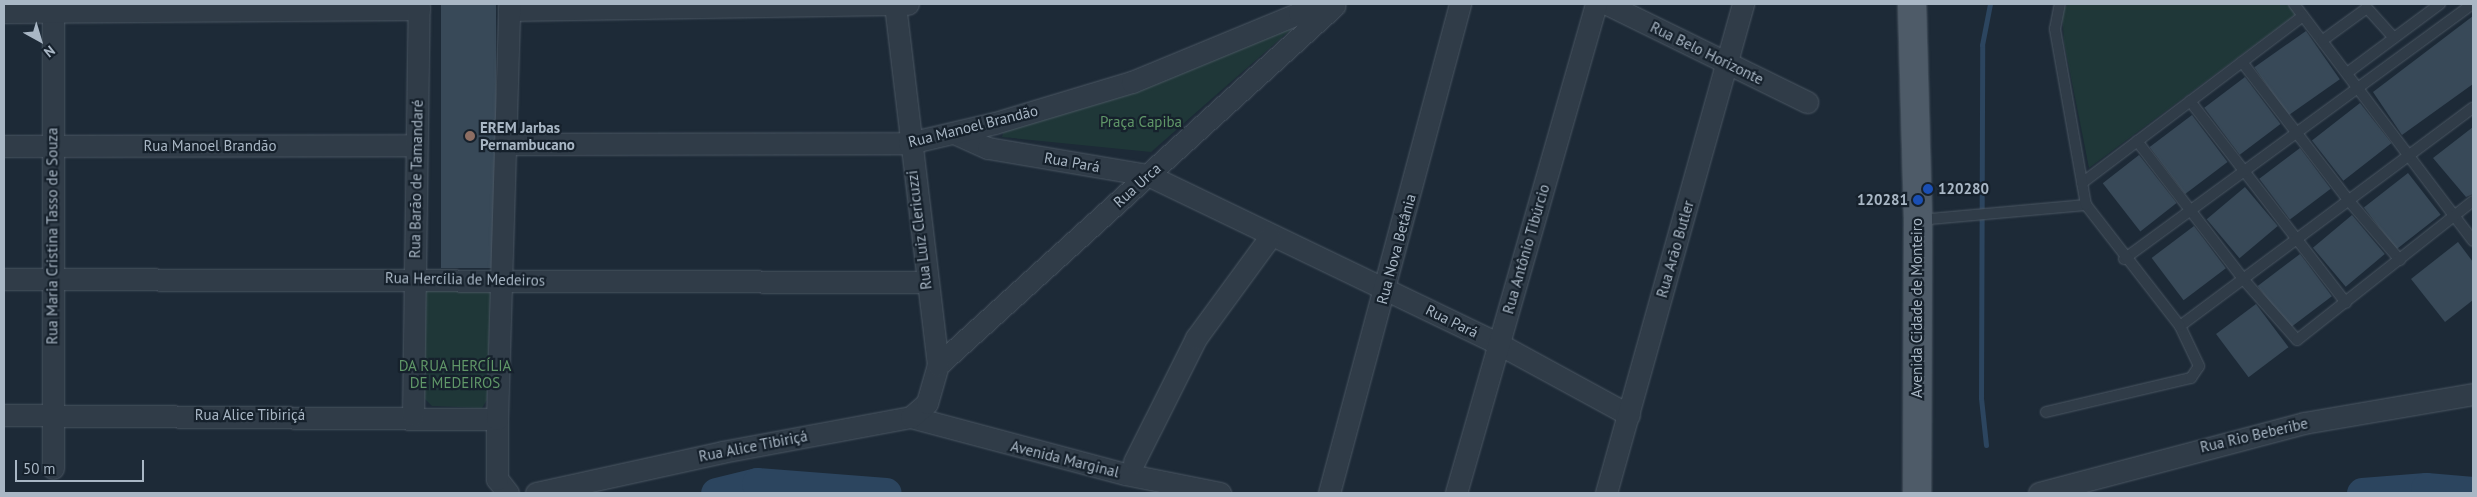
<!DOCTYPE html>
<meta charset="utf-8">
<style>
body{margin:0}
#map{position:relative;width:2477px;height:497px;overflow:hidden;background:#1d2a37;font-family:"PT Sans",sans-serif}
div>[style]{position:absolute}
.green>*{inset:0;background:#1f3738}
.stream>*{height:5px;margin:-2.5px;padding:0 2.5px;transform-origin:2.5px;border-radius:2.5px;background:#2c455f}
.river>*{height:31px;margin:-15.5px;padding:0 15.5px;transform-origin:15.5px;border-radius:15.5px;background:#2c455f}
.building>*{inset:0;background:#384958;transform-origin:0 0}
.roads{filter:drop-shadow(0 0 1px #4b5763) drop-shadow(0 0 1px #4b5763)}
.lane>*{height:10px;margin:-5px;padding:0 5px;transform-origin:5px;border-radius:5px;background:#303c48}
.street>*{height:21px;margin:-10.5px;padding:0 10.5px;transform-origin:10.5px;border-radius:10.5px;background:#303c48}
.primary>*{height:28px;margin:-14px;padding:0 14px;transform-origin:14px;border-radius:14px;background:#4e5b68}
.dots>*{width:14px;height:14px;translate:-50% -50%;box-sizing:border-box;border:2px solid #16212c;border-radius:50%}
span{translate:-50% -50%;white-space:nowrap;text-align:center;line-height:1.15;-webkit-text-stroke:4.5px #16212c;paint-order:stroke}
.street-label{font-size:15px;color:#a9b7c5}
.park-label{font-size:15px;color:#609768}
.poi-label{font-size:15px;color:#a9b7c5;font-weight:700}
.left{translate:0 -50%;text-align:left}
.right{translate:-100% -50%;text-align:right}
.frame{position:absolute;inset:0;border:5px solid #a9b7c5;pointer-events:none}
.north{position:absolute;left:15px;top:15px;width:50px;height:50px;-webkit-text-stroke:4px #16212c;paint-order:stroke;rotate:141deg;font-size:14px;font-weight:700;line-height:20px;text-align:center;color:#a9b7c5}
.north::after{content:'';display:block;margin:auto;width:18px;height:22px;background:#a9b7c5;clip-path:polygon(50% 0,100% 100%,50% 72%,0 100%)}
.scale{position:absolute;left:15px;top:460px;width:129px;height:22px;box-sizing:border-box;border:2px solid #a9b7c5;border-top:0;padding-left:6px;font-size:15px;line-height:18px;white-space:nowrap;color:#a9b7c5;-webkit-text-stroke:4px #16212c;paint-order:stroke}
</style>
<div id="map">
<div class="green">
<i style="clip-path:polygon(2068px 4px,2289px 4px,2296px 14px,2089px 168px,2064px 42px,2062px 11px)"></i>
<i style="clip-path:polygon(1296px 25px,1151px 152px,1002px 137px,1004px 130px,1119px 96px)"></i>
<i style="clip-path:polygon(425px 290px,491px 291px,487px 400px,482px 408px,432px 406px,422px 396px)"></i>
</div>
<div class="stream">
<i style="left:1986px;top:445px;width:47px;rotate:-96.1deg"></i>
<i style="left:1981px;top:398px;width:353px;rotate:-89.8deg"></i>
<i style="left:1982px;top:45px;width:42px;rotate:-79deg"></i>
</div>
<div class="river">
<i style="left:716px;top:493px;width:42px;rotate:-13.7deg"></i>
<i style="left:757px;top:483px;width:129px;rotate:4.4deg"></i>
<i style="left:2362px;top:493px;width:64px;rotate:-4.5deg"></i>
<i style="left:2426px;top:488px;width:47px;rotate:4.9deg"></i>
</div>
<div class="building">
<i style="left:441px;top:4px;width:55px;height:264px"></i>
<i style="clip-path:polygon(2473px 16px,2473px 84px,2402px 135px,2373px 92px)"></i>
<i style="left:2306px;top:31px;width:59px;height:63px;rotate:55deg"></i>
<i style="left:2245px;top:77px;width:59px;height:51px;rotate:53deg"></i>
<i style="left:2360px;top:103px;width:51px;height:61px;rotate:52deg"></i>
<i style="left:2192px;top:115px;width:59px;height:53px;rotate:53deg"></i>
<i style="clip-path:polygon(2473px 127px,2473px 194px,2466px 197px,2433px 158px)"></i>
<i style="left:2300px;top:148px;width:51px;height:51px;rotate:53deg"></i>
<i style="left:2139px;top:155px;width:61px;height:46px;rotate:52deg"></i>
<i style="left:2408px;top:173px;width:53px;height:56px;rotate:52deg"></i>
<i style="left:2245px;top:187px;width:51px;height:50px;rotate:50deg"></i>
<i style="left:2352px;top:215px;width:51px;height:51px;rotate:50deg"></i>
<i style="left:2194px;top:226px;width:53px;height:53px;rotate:53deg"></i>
<i style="clip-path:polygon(2458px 242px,2473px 262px,2473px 300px,2445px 322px,2411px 279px)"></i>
<i style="left:2300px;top:254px;width:53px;height:53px;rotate:53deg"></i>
<i style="left:2256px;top:304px;width:54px;height:50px;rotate:53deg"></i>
</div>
<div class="roads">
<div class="lane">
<i style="left:2294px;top:4px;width:297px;rotate:52.9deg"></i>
<i style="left:2323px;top:40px;width:54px;rotate:-36deg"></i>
<i style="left:2367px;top:8px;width:40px;rotate:48deg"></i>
<i style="left:2242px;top:62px;width:175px;rotate:52.4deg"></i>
<i style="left:2349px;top:201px;width:78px;rotate:49.2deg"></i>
<i style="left:2347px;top:73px;width:116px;rotate:-36.6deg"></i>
<i style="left:2190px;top:101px;width:255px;rotate:52.3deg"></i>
<i style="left:2137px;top:141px;width:175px;rotate:52.4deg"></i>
<i style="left:2244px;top:280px;width:80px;rotate:48.5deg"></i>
<i style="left:2297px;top:340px;width:224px;rotate:-38.3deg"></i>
<i style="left:2082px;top:183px;width:277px;rotate:-37.1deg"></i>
<i style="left:1918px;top:220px;width:169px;rotate:-5.1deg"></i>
<i style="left:2124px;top:259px;width:431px;rotate:-36.2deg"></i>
<i style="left:2180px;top:326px;width:365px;rotate:-36.7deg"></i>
<i style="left:2046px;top:412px;width:149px;rotate:-13.2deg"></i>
<i style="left:2191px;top:378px;width:14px;rotate:-56deg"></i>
<i style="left:2199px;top:366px;width:44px;rotate:-115.4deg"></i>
<i style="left:2180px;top:326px;width:153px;rotate:-127.8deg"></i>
<i style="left:2086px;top:205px;width:179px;rotate:-100deg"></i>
<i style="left:2055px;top:29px;width:25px;rotate:-79deg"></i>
</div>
<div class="street">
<i style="left:53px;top:4px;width:464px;rotate:90deg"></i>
<i style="left:1607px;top:4px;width:223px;rotate:26.1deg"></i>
<i style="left:509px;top:10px;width:399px;rotate:-0.9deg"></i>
<i style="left:4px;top:12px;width:415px;rotate:-0.4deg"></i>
<i style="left:954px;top:133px;width:37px;rotate:24deg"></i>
<i style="left:988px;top:148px;width:162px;rotate:9.6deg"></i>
<i style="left:1148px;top:175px;width:390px;rotate:25.7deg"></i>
<i style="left:1499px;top:344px;width:148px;rotate:28.6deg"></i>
<i style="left:505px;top:144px;width:404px;rotate:-0.1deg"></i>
<i style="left:909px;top:143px;width:88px;rotate:-13.1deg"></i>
<i style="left:995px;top:123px;width:143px;rotate:-16.7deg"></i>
<i style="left:1132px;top:82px;width:181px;rotate:-22.4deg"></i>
<i style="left:1299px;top:13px;width:33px;rotate:-9deg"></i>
<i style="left:4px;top:146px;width:412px;rotate:-0.1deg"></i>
<i style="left:4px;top:279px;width:921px;rotate:0.19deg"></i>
<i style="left:938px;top:365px;width:535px;rotate:-42.19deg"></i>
<i style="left:4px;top:415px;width:493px;rotate:0.5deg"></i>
<i style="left:413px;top:415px;width:411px;rotate:-89.2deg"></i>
<i style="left:911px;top:417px;width:221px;rotate:14.9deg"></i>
<i style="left:1125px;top:474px;width:97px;rotate:11.3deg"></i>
<i style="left:1134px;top:462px;width:139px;rotate:-63.4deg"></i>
<i style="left:1196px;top:338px;width:125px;rotate:-53.8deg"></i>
<i style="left:508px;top:493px;width:18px;rotate:-128deg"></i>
<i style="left:497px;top:479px;width:60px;rotate:-90deg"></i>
<i style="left:497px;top:419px;width:415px;rotate:-88.3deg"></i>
<i style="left:536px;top:493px;width:190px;rotate:-12.4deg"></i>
<i style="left:722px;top:452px;width:192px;rotate:-10.5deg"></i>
<i style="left:911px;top:417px;width:21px;rotate:-41deg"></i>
<i style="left:927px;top:403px;width:40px;rotate:-74deg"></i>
<i style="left:938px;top:365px;width:364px;rotate:-96.8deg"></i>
<i style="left:1329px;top:493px;width:506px;rotate:-75deg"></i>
<i style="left:1456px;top:493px;width:509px;rotate:-74.02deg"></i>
<i style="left:1606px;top:493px;width:508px;rotate:-74.35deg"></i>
<i style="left:2039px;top:493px;width:274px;rotate:-14.8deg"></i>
<i style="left:2304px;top:423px;width:171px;rotate:-9.7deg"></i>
</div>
<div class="primary">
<i style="left:1912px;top:4px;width:216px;rotate:88.4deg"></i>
<i style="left:1918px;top:220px;width:273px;rotate:90.2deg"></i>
</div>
</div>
<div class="dots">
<i style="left:470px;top:136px;background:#8d6e63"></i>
<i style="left:1928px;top:189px;background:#1a4fb4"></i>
<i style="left:1918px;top:200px;background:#1a4fb4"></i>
</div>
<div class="street-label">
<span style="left:1707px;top:53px;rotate:26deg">Rua Belo Horizonte</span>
<span style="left:973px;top:126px;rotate:-14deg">Rua Manoel Brandão</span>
<span style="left:210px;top:146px">Rua Manoel Brandão</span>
<span style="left:1072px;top:162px;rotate:10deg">Rua Pará</span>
<span style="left:416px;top:179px;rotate:-89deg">Rua Barão de Tamandaré</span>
<span style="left:1137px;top:185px;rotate:-42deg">Rua Urca</span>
<span style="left:919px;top:230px;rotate:-97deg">Rua Luiz Clericuzzi</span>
<span style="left:52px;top:236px;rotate:-90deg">Rua Maria Cristina Tasso de Souza</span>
<span style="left:1396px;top:249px;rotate:-75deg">Rua Nova Betânia</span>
<span style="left:1526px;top:249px;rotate:-74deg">Rua Antônio Tibúrcio</span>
<span style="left:1675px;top:249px;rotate:-74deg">Rua Arão Butler</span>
<span style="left:465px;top:279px;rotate:1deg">Rua Hercília de Medeiros</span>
<span style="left:1917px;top:308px;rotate:-90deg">Avenida Cidade de Monteiro</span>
<span style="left:1452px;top:321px;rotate:26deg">Rua Pará</span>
<span style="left:250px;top:415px">Rua Alice Tibiriçá</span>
<span style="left:2254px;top:435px;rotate:-13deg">Rua Rio Beberibe</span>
<span style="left:753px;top:446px;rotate:-11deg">Rua Alice Tibiriçá</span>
<span style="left:1065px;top:459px;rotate:14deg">Avenida Marginal</span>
</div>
<div class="park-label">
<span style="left:1141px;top:122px">Praça Capiba</span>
<span style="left:455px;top:374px">DA RUA HERCÍLIA<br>DE MEDEIROS</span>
</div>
<div class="poi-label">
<span class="left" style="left:480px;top:136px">EREM Jarbas<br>Pernambucano</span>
<span class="left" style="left:1938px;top:189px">120280</span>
<span class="right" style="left:1908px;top:200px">120281</span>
</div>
<div class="frame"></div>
<div class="north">N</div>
<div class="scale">50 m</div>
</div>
